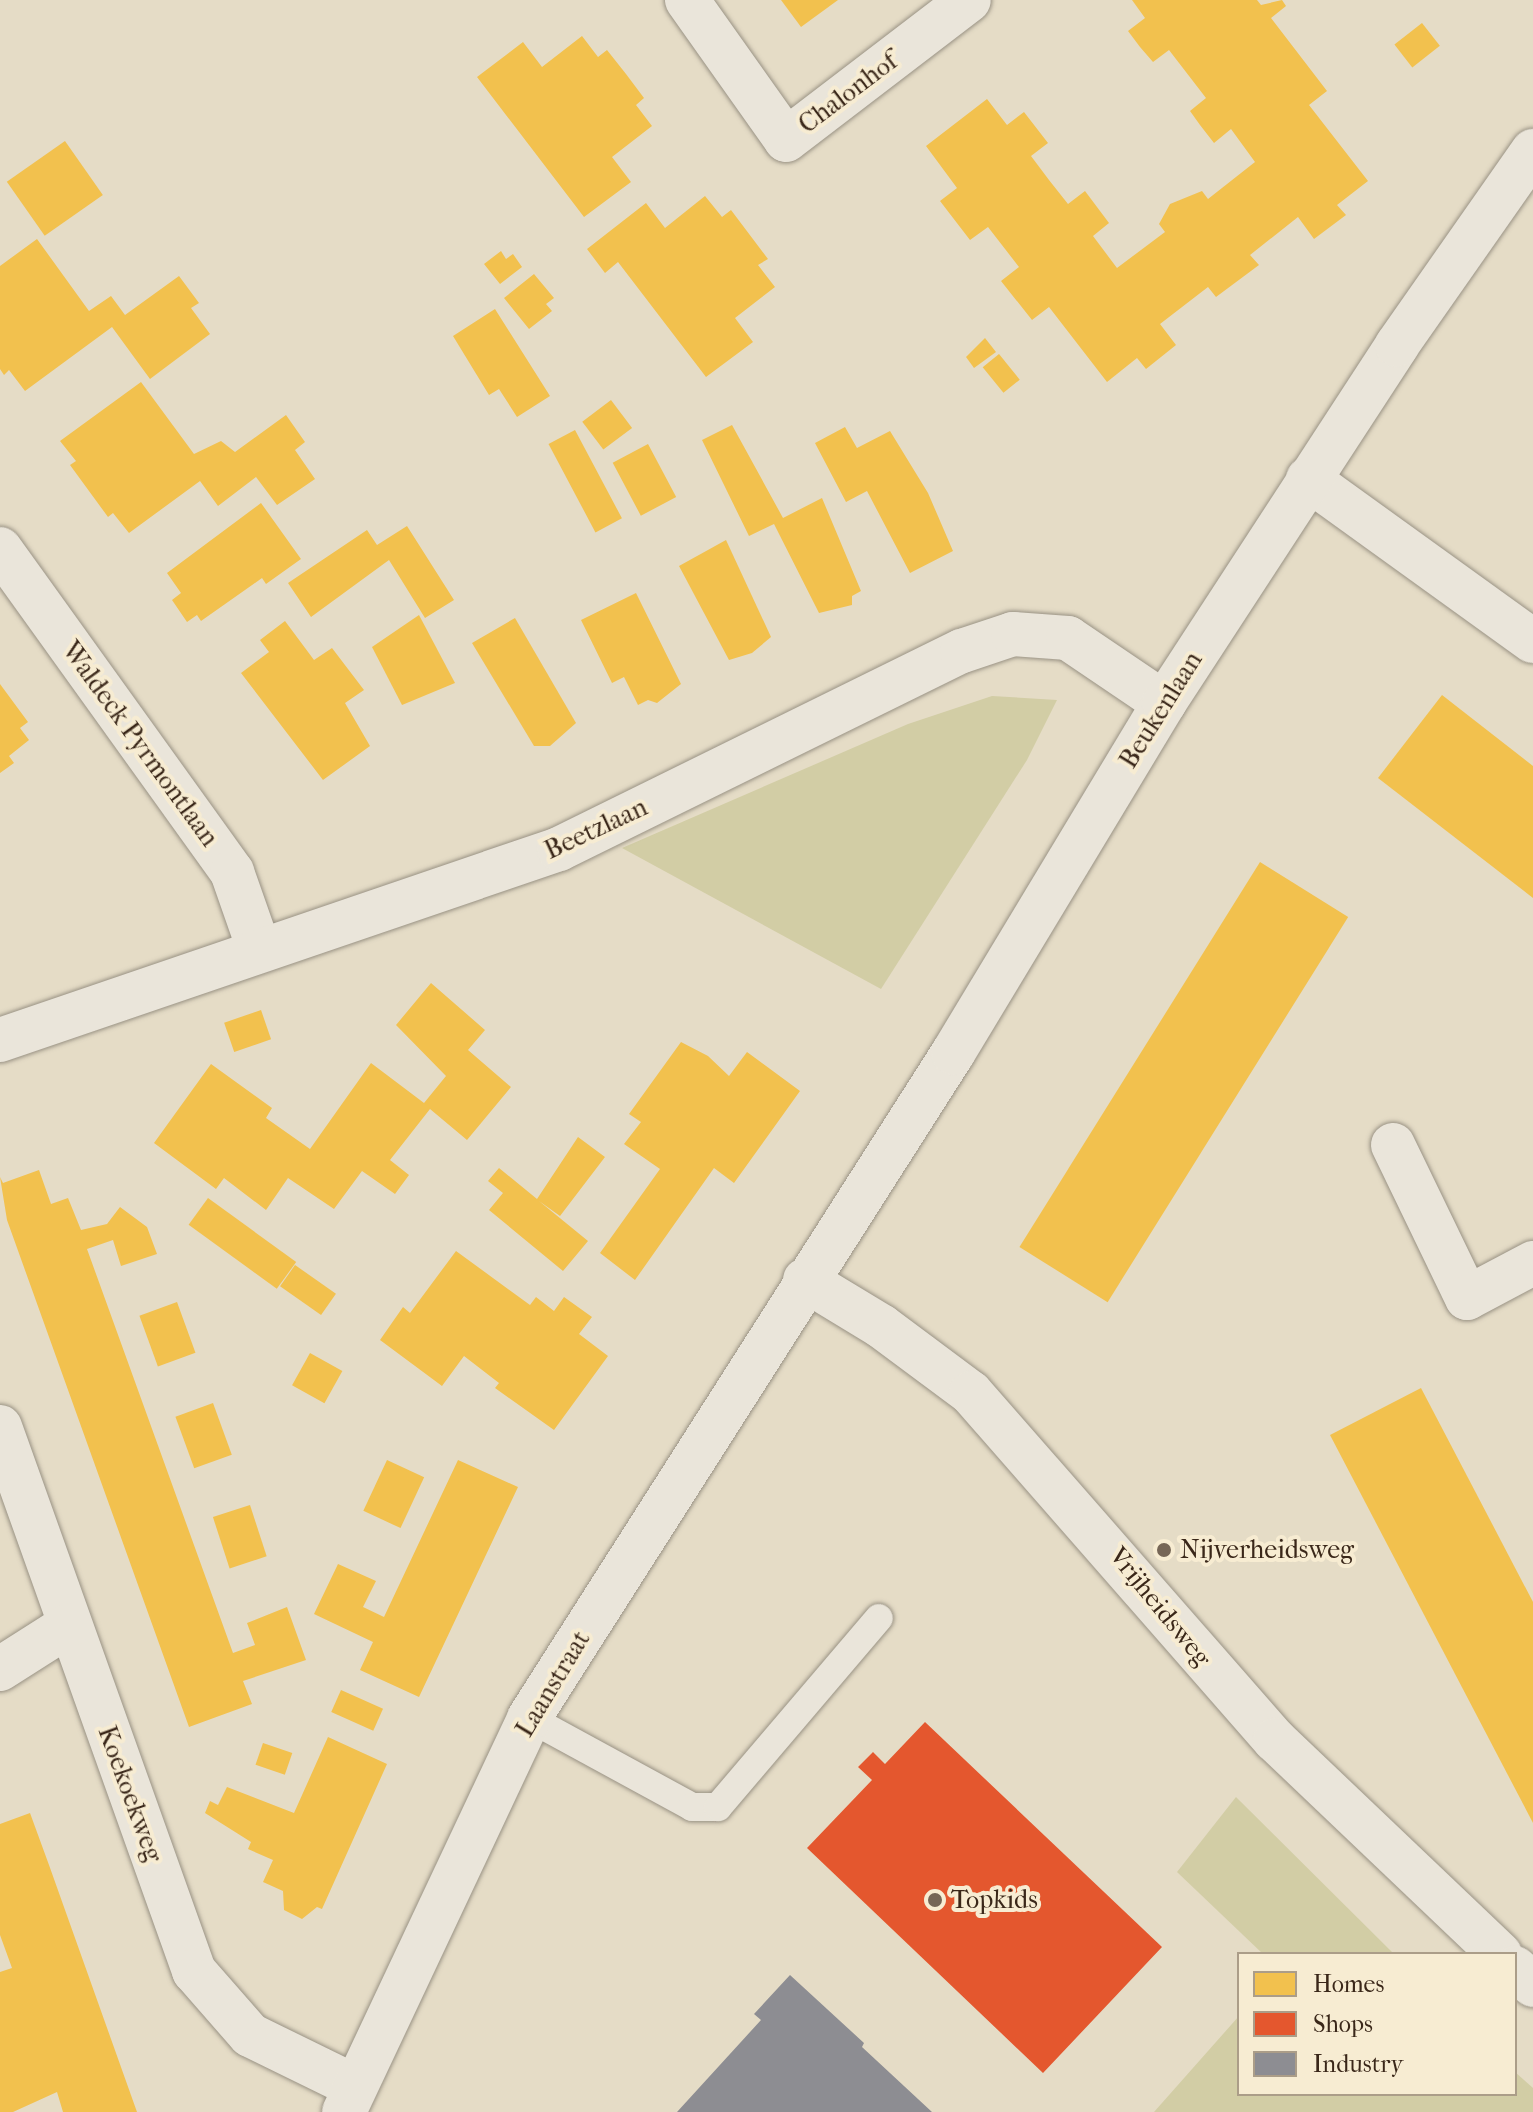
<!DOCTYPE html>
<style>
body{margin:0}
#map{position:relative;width:1533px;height:2112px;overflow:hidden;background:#e5dcc6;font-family:"IM FELL French Canon",serif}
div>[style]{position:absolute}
.green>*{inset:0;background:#d2cda5}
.homes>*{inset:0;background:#f2c14e;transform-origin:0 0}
.shops>*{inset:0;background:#e4572e}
.industry>*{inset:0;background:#8d8d92}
.roads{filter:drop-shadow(0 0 2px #999284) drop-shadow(0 0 2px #999284)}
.lane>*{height:28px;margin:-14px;padding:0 14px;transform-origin:14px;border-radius:14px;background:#eae5da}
.street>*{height:44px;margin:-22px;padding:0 22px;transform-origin:22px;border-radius:22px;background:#eae5da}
.secondary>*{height:44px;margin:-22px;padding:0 22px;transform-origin:22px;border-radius:22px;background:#eae5da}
.dots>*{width:22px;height:22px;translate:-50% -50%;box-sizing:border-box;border:4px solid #f7ecd2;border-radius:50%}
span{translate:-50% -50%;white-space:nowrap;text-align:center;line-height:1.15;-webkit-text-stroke:8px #f7ecd2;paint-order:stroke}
.street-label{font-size:26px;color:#3a2719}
.poi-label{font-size:26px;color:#3a2719}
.left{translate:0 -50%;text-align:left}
.legend{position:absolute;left:1237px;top:1952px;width:280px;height:144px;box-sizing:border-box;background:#f7ecd2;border:2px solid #ab9d88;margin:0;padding:10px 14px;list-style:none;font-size:24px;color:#3a2719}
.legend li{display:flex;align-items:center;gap:16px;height:40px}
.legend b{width:40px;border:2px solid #ab9d88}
</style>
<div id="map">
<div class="green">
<i style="clip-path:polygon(992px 696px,1057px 700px,1027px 760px,881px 989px,622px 848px,908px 724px)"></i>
<i style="clip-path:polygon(1236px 1797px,1394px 1954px,1263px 1954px,1177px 1872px)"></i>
<i style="clip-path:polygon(1239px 2016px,1239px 2094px,1515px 2094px,1515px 2072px,1533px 2088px,1533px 2112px,1154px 2112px)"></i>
</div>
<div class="homes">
<i style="clip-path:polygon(781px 0,838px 0,801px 27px)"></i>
<i style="clip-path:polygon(1132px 0,1257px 0,1261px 5px,1282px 0,1286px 6px,1271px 18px,1327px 91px,1309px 105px,1368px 181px,1337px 205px,1346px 215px,1314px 239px,1298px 217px,1250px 255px,1259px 265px,1216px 297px,1208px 287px,1160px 324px,1176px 345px,1146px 369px,1137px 358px,1107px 382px,1049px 307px,1032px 320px,1001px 281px,1019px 267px,988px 227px,970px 240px,940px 201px,957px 188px,926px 146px,987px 99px,1007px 125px,1024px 112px,1048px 143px,1031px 156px,1049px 180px,1068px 204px,1085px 191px,1109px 223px,1093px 236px,1117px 268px,1165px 232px,1159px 224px,1170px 204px,1202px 191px,1208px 199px,1255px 162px,1231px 129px,1214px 143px,1200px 125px,1190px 111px,1206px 98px,1169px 50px,1153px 62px,1140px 47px,1128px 31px,1145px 18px)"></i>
<i style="left:1422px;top:23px;width:29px;height:35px;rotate:52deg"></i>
<i style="clip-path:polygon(582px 36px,598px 57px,607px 50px,626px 74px,644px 98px,636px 105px,652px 126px,612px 157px,631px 182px,584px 217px,477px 77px,523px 42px,542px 67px)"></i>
<i style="left:65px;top:141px;width:66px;height:71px;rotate:55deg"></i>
<i style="clip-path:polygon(705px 196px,722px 217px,731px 210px,768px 259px,758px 265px,775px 287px,735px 318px,753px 342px,706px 377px,618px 262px,605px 273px,587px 249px,646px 203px,665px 228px)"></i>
<i style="clip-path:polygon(37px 239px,89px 311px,111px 296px,125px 315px,179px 276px,199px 303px,191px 308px,210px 334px,150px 379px,112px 327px,25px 391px,9px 370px,4px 375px,0 369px,0 266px)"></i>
<i style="clip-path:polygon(501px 251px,506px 259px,513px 254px,522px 267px,500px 284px,484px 264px)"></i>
<i style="clip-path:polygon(534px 274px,554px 298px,546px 304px,552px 311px,529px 329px,504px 298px)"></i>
<i style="clip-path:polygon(495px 309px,550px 396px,517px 417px,499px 389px,489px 395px,453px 336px)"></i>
<i style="clip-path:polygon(985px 338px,996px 352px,974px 368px,966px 357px)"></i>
<i style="left:999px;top:354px;width:33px;height:21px;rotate:51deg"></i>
<i style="clip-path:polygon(141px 382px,194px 454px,221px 441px,235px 452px,286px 415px,305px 442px,295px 450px,315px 479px,277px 505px,256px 477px,218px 506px,200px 481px,129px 533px,113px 513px,108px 517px,70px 465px,76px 461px,60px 441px)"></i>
<i style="left:611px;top:400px;width:35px;height:36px;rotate:53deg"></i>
<i style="clip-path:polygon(732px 425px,783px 518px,822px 498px,861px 591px,852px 596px,852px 605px,819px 613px,774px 524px,749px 536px,702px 440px)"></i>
<i style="clip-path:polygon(845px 427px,857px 448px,890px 431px,928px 493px,953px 551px,910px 573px,867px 491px,846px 502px,815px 443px)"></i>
<i style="left:575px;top:430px;width:100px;height:30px;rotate:62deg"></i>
<i style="left:648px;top:444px;width:60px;height:40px;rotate:62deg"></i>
<i style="clip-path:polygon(261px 503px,301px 559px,266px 584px,262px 578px,201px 621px,197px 615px,187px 622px,172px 600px,181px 593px,167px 573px)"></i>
<i style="clip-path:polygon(407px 526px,454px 600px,425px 618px,389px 560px,311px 617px,288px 583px,367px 530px,377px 545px)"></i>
<i style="clip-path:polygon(726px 540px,771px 637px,752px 653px,729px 660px,679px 566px)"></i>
<i style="clip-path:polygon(636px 593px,681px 684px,657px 703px,648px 700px,638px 705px,624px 677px,612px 683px,581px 620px)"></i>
<i style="clip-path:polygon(419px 615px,455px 683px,402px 705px,372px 647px)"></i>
<i style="clip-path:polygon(515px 618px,576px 723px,550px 746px,534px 746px,472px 643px)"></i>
<i style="clip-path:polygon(285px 621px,314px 660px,332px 648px,364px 690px,345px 703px,370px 746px,323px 780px,241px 673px,269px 652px,260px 640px)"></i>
<i style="clip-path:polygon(0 684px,28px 722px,20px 728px,29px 740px,9px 756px,14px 763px,0 773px)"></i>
<i style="clip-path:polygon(1442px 695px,1533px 766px,1533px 898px,1378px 778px)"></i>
<i style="left:1260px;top:862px;width:104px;height:454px;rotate:32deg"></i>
<i style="clip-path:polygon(431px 983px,485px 1030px,468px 1050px,511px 1087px,467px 1140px,430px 1109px,390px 1160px,409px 1175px,395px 1194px,362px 1171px,334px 1209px,288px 1178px,266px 1210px,224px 1178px,216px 1189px,154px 1143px,211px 1064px,272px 1108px,266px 1118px,310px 1149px,371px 1063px,424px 1103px,446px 1076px,396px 1025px)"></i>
<i style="left:261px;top:1010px;width:31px;height:39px;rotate:71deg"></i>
<i style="clip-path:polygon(681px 1042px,708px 1056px,729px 1076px,747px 1052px,800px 1091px,734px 1183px,714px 1168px,635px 1280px,600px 1253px,660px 1169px,624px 1144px,641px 1122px,629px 1114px)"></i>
<i style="clip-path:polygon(578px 1137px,605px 1157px,560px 1216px,539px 1201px,588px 1241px,563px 1271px,489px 1210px,503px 1193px,488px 1181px,499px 1168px,537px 1199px)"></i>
<i style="clip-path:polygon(39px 1170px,51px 1204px,68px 1198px,81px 1230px,107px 1224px,120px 1207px,147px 1227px,157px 1254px,121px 1266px,113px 1240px,87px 1249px,233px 1653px,255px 1645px,247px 1623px,287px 1607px,306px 1660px,243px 1681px,252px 1704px,189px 1727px,7px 1220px,0 1177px,3px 1183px)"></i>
<i style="left:208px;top:1198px;width:109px;height:33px;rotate:36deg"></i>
<i style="clip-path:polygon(456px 1251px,530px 1305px,536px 1297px,554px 1311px,564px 1297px,592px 1317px,579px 1334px,608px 1356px,554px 1430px,495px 1388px,499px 1383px,464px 1356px,442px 1386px,380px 1340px,403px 1307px,410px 1313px)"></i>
<i style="left:295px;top:1265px;width:50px;height:26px;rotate:35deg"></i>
<i style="left:177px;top:1302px;width:54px;height:40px;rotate:70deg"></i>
<i style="left:310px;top:1353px;width:37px;height:37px;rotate:29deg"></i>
<i style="clip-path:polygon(1421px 1388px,1533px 1602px,1533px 1823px,1330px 1435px)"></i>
<i style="left:213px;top:1403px;width:55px;height:40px;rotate:70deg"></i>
<i style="left:387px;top:1460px;width:41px;height:56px;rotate:25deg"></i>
<i style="clip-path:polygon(458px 1460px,518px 1487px,419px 1697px,360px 1670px,373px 1642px,314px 1614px,338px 1564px,376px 1581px,363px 1607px,384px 1617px)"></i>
<i style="left:250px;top:1505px;width:54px;height:39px;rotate:72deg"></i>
<i style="left:341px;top:1690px;width:46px;height:24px;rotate:24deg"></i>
<i style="clip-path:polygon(328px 1737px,387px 1764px,322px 1909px,317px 1907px,302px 1919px,284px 1910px,283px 1891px,263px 1882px,273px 1860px,248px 1849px,251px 1842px,205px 1813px,210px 1801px,218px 1805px,227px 1787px,294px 1813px)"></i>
<i style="left:263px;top:1743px;width:31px;height:23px;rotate:19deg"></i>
<i style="clip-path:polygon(30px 1813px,49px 1865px,137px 2112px,63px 2112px,57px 2092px,13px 2112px,0 2112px,0 1972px,12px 1968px,0 1935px,0 1824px)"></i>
</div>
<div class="shops">
<i style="clip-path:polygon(925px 1722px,1162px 1947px,1043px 2073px,807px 1848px,872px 1780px,858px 1767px,873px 1752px,885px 1764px)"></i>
</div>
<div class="industry">
<i style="clip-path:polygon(790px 1975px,864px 2043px,862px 2047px,932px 2112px,677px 2112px,761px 2020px,754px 2014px)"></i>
</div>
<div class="roads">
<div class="lane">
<i style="left:529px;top:1718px;width:186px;rotate:28.6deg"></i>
<i style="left:692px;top:1807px;width:26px"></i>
<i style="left:718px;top:1807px;width:248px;rotate:-49.6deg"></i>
</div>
<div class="street">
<i style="left:687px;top:0;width:171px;rotate:54.7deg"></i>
<i style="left:786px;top:140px;width:230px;rotate:-37.4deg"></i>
<i style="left:1308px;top:479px;width:277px;rotate:35.8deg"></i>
<i style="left:0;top:549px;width:398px;rotate:54.3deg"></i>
<i style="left:232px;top:872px;width:82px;rotate:70.7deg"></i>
<i style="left:0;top:1040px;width:591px;rotate:-18.86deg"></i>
<i style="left:559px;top:849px;width:449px;rotate:-26.2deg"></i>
<i style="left:962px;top:651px;width:54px;rotate:-18.4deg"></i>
<i style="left:1013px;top:634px;width:55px;rotate:4.2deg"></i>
<i style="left:1068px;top:638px;width:116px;rotate:34.1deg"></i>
<i style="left:1393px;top:1145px;width:170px;rotate:64.2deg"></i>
<i style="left:1467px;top:1298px;width:75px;rotate:-27.9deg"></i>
<i style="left:0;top:1427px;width:578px;rotate:70.37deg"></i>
<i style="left:194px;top:1971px;width:85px;rotate:48.8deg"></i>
<i style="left:250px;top:2035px;width:116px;rotate:26.1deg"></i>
<i style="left:0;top:1669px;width:82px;rotate:-32.5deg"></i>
</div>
<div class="secondary">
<i style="left:805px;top:1280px;width:89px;rotate:31.2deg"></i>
<i style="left:881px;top:1326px;width:112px;rotate:36.7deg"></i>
<i style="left:971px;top:1393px;width:461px;rotate:48.8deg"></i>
<i style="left:1275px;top:1740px;width:311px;rotate:43.6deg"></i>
<i style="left:1515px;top:1968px;width:25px;rotate:43deg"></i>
<i style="left:344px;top:2112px;width:435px;rotate:-64.8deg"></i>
<i style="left:529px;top:1718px;width:789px;rotate:-57.48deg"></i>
<i style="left:953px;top:1053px;width:409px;rotate:-58.9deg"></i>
<i style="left:1164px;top:703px;width:427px;rotate:-56.9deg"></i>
<i style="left:1397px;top:345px;width:237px;rotate:-55deg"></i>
</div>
</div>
<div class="dots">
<i style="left:1164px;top:1550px;background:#766656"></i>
<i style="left:935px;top:1900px;background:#766656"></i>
</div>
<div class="street-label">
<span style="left:848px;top:93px;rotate:-37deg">Chalonhof</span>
<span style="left:1161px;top:710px;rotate:-58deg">Beukenlaan</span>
<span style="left:140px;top:744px;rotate:54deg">Waldeck Pyrmontlaan</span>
<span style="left:596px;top:829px;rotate:-25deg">Beetzlaan</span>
<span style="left:1160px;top:1607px;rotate:51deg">Vrijheidsweg</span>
<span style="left:553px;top:1684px;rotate:-59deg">Laanstraat</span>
<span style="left:130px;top:1794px;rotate:70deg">Koekoekweg</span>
</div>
<div class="poi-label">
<span class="left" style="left:1180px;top:1550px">Nijverheidsweg</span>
<span class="left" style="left:951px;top:1900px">Topkids</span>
</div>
<ul class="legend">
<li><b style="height:22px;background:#f2c14e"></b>Homes</li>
<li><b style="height:22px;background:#e4572e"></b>Shops</li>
<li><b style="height:22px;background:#8d8d92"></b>Industry</li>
</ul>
</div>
